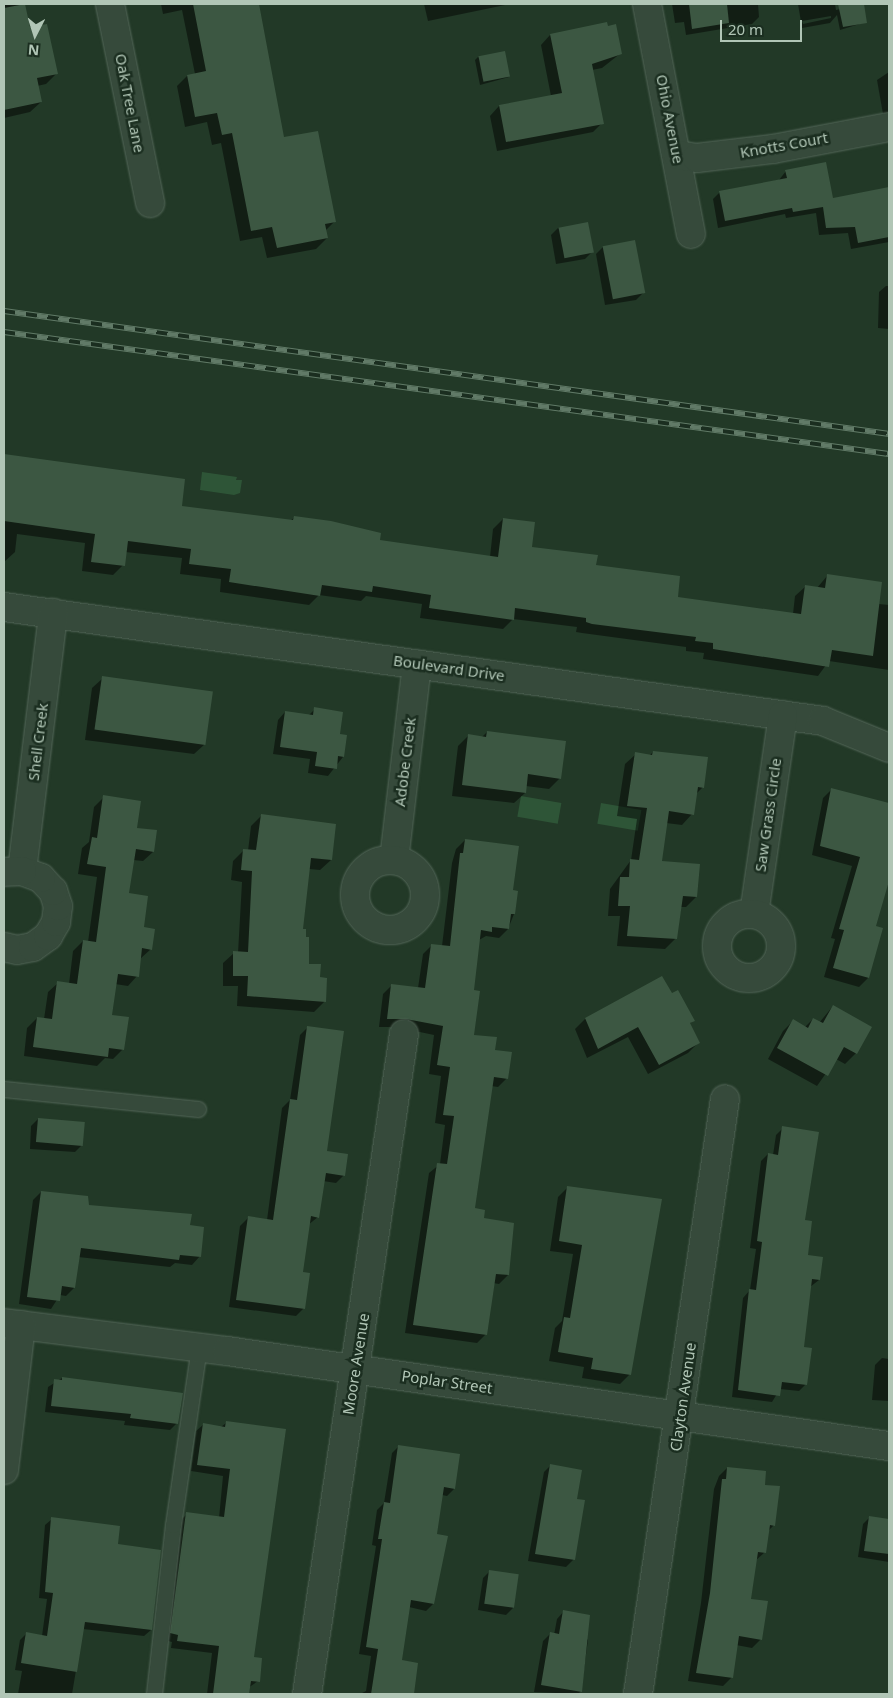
<!DOCTYPE html>
<style>
body{margin:0}
#map{position:relative;width:893px;height:1698px;overflow:hidden;background:#223927;font-family:"Noto Sans",sans-serif}
div>[style]{position:absolute}
.water>*{inset:0;background:#2e5537;transform-origin:0 0}
.shadow>*{inset:0;background:#0007}
.building>*{inset:0;background:#3c5742;transform-origin:0 0}
.roads{filter:drop-shadow(0 0 1px #546759) drop-shadow(0 0 1px #546759)}
.lane>*{height:15px;margin:-7.5px;padding:0 7.5px;transform-origin:7.5px;border-radius:7.5px;background:#364a3b}
.street>*{height:28px;margin:-14px;padding:0 14px;transform-origin:14px;border-radius:14px;background:#364a3b}
.street>.ring{margin:-14px;padding:0;box-sizing:content-box;background:none;border:28px solid #364a3b;border-radius:50%}
.rail>*{height:5.5px;margin-top:-2.75px;transform-origin:0;background:repeating-linear-gradient(90deg,#1b2e20 0 11px,#617a67 0 22px);box-sizing:border-box;border-block:1px solid #617a67}
span{translate:-50% -50%;white-space:nowrap;text-align:center;line-height:1.15;-webkit-text-stroke:5px #1b2e20;paint-order:stroke}
.street-label{font-size:15px;color:#b1c6b6}
.frame{position:absolute;inset:0;border:5px solid #b1c6b6;pointer-events:none}
.north{position:absolute;left:10px;top:10px;width:50px;height:50px;-webkit-text-stroke:4px #1b2e20;paint-order:stroke;rotate:185deg;font-size:14px;font-weight:700;line-height:20px;text-align:center;color:#b1c6b6}
.north::after{content:'';display:block;margin:auto;width:18px;height:22px;background:#b1c6b6;clip-path:polygon(50% 0,100% 100%,50% 72%,0 100%)}
.scale{position:absolute;left:720px;top:20px;width:82px;height:22px;box-sizing:border-box;border:2px solid #b1c6b6;border-top:0;padding-left:6px;font-size:15px;line-height:18px;white-space:nowrap;color:#b1c6b6;-webkit-text-stroke:4px #1b2e20;paint-order:stroke}
</style>
<div id="map">
<div class="water">
<i style="clip-path:polygon(202px 472px,237px 477px,236px 480px,242px 480px,240px 493px,234px 495px,200px 490px)"></i>
<i style="left:521px;top:796px;width:41px;height:21px;rotate:10deg"></i>
<i style="left:601px;top:803px;width:41px;height:21px;rotate:10deg"></i>
</div>
<div class="shadow">
<i style="clip-path:polygon(4px 4px,24px 4px,29px 29px,56px 74px,46px 84px,37px 86px,41px 102px,30px 112px,4px 118px)"></i>
<i style="clip-path:polygon(161px 4px,258px 4px,283px 139px,335px 221px,325px 231px,327px 238px,316px 249px,267px 258px,262px 237px,240px 241px,221px 143px,212px 145px,207px 122px,185px 127px,177px 86px,187px 76px,195px 74px,182px 10px,163px 14px)"></i>
<i style="clip-path:polygon(424px 4px,510px 4px,428px 21px)"></i>
<i style="clip-path:polygon(672px 4px,758px 4px,759px 17px,752px 24px,686px 35px,684px 22px,675px 23px)"></i>
<i style="clip-path:polygon(evenodd,798px 4px,835px 4px,836px 10px,862px 4px,866px 22px,840px 30px,837px 15px,830px 23px,802px 28px,798px 4px,831px 16px,831px 18px,803px 24px,802px 21px,831px 16px)"></i>
<i style="clip-path:polygon(550px 35px,621px 53px,602px 68px,592px 70px,602px 123px,593px 132px,497px 151px,490px 116px,499px 106px,551px 96px,541px 45px)"></i>
<i style="clip-path:polygon(478px 57px,509px 77px,480px 85px,475px 60px)"></i>
<i style="clip-path:polygon(889px 72px,889px 112px,883px 114px,877px 80px)"></i>
<i style="clip-path:polygon(786px 171px,832px 199px,889px 188px,889px 242px,851px 249px,848px 233px,819px 235px,816px 213px,786px 218px,785px 214px,718px 228px,713px 199px,720px 192px,779px 180px)"></i>
<i style="clip-path:polygon(558px 228px,592px 252px,585px 259px,556px 264px,551px 235px)"></i>
<i style="clip-path:polygon(603px 247px,644px 292px,636px 300px,605px 305px,596px 254px)"></i>
<i style="clip-path:polygon(886px 286px,889px 286px,889px 329px,878px 328px,879px 292px)"></i>
<i style="clip-path:polygon(5px 456px,181px 507px,290px 521px,295px 517px,379px 541px,490px 557px,493px 529px,503px 519px,531px 548px,595px 566px,676px 598px,793px 614px,795px 596px,806px 586px,817px 588px,827px 576px,879px 604px,889px 605px,889px 670px,829px 661px,818px 676px,703px 659px,704px 653px,686px 651px,686px 647px,582px 633px,576px 632px,577px 627px,513px 619px,503px 629px,420px 618px,422px 604px,366px 596px,361px 601px,319px 595px,309px 605px,220px 592px,221px 579px,180px 574px,182px 558px,125px 552px,123px 565px,113px 575px,82px 571px,85px 543px,17px 534px,15px 552px,4px 562px)"></i>
<i style="clip-path:polygon(103px 678px,205px 744px,194px 754px,85px 740px,92px 688px)"></i>
<i style="clip-path:polygon(315px 709px,338px 735px,346px 736px,343px 757px,328px 776px,308px 773px,310px 759px,273px 754px,278px 720px,285px 712px,308px 716px)"></i>
<i style="clip-path:polygon(487px 732px,560px 778px,549px 789px,526px 786px,525px 793px,514px 803px,452px 796px,458px 746px,469px 735px,482px 737px)"></i>
<i style="clip-path:polygon(653px 752px,707px 758px,703px 787px,695px 795px,692px 814px,682px 825px,666px 823px,660px 862px,696px 897px,686px 907px,681px 907px,676px 938px,665px 949px,617px 946px,620px 916px,608px 916px,610px 889px,631px 860px,637px 819px,617px 816px,625px 764px,636px 754px,649px 756px)"></i>
<i style="clip-path:polygon(832px 789px,889px 805px,889px 876px,875px 927px,882px 929px,868px 978px,859px 987px,824px 977px,835px 939px,831px 938px,852px 866px,812px 855px,823px 798px)"></i>
<i style="clip-path:polygon(104px 797px,136px 829px,153px 852px,143px 861px,133px 860px,127px 894px,151px 949px,140px 959px,137px 976px,128px 986px,115px 984px,111px 1016px,123px 1049px,113px 1059px,105px 1058px,97px 1066px,24px 1056px,27px 1028px,37px 1018px,44px 1019px,48px 992px,58px 983px,69px 984px,73px 951px,83px 941px,88px 942px,97px 877px,78px 874px,82px 848px,89px 842px,94px 807px)"></i>
<i style="clip-path:polygon(261px 816px,331px 860px,320px 870px,309px 869px,301px 930px,307px 965px,325px 1001px,314px 1012px,237px 1006px,238px 986px,223px 986px,223px 963px,234px 953px,238px 953px,242px 882px,231px 880px,233px 861px,244px 850px,248px 851px,251px 826px)"></i>
<i style="clip-path:polygon(465px 840px,511px 892px,514px 914px,508px 929px,499px 938px,486px 936px,479px 940px,472px 991px,473px 1036px,494px 1051px,507px 1078px,498px 1087px,491px 1086px,473px 1209px,483px 1219px,508px 1275px,499px 1284px,493px 1283px,486px 1334px,477px 1343px,405px 1333px,429px 1173px,440px 1164px,445px 1125px,435px 1123px,441px 1076px,429px 1074px,434px 1035px,396px 1027px,379px 1027px,383px 994px,392px 985px,418px 988px,423px 954px,432px 945px,442px 946px,452px 863px,456px 849px)"></i>
<i style="clip-path:polygon(671px 995px,693px 1021px,689px 1024px,699px 1042px,688px 1053px,648px 1074px,628px 1037px,587px 1058px,575px 1029px,585px 1019px)"></i>
<i style="clip-path:polygon(833px 1006px,856px 1053px,845px 1064px,836px 1059px,817px 1086px,768px 1059px,783px 1031px,793px 1021px,805px 1027px,813px 1019px,819px 1023px)"></i>
<i style="clip-path:polygon(308px 1027px,326px 1152px,344px 1175px,336px 1183px,323px 1181px,318px 1217px,308px 1225px,301px 1273px,304px 1308px,296px 1316px,229px 1307px,240px 1226px,248px 1218px,267px 1220px,282px 1108px,290px 1100px,300px 1035px)"></i>
<i style="clip-path:polygon(38px 1119px,82px 1145px,75px 1152px,30px 1149px,31px 1126px)"></i>
<i style="clip-path:polygon(783px 1128px,804px 1221px,807px 1256px,819px 1280px,810px 1287px,802px 1348px,806px 1384px,799px 1391px,780px 1389px,772px 1402px,732px 1397px,743px 1298px,750px 1290px,756px 1249px,750px 1248px,761px 1161px,768px 1154px,773px 1155px,776px 1135px)"></i>
<i style="clip-path:polygon(568px 1187px,630px 1374px,620px 1384px,582px 1378px,584px 1367px,549px 1361px,555px 1328px,562px 1321px,573px 1254px,550px 1251px,558px 1197px)"></i>
<i style="clip-path:polygon(41px 1192px,88px 1206px,189px 1227px,200px 1256px,192px 1265px,175px 1263px,170px 1267px,78px 1257px,74px 1288px,66px 1296px,60px 1295px,51px 1309px,19px 1304px,33px 1200px)"></i>
<i style="clip-path:polygon(882px 1358px,889px 1359px,889px 1401px,872px 1400px,875px 1365px)"></i>
<i style="clip-path:polygon(62px 1378px,177px 1423px,170px 1430px,124px 1425px,125px 1421px,45px 1412px,48px 1387px)"></i>
<i style="clip-path:polygon(226px 1423px,252px 1658px,258px 1681px,248px 1688px,247px 1694px,207px 1694px,212px 1653px,171px 1648px,172px 1642px,164px 1640px,180px 1521px,187px 1514px,219px 1518px,223px 1476px,191px 1471px,196px 1431px,204px 1424px,221px 1427px)"></i>
<i style="clip-path:polygon(399px 1446px,458px 1455px,454px 1489px,447px 1496px,442px 1495px,435px 1535px,433px 1604px,426px 1611px,409px 1607px,401px 1661px,417px 1664px,413px 1694px,360px 1694px,366px 1691px,371px 1656px,359px 1654px,376px 1546px,372px 1545px,377px 1510px,384px 1503px,392px 1453px)"></i>
<i style="clip-path:polygon(551px 1465px,576px 1500px,573px 1560px,566px 1567px,528px 1561px,544px 1472px)"></i>
<i style="clip-path:polygon(727px 1468px,763px 1486px,774px 1525px,768px 1531px,765px 1552px,755px 1561px,749px 1600px,761px 1639px,752px 1648px,736px 1645px,732px 1677px,723px 1686px,688px 1681px,701px 1603px,714px 1489px,719px 1476px)"></i>
<i style="clip-path:polygon(870px 1517px,889px 1520px,889px 1562px,858px 1557px,863px 1524px)"></i>
<i style="clip-path:polygon(52px 1519px,117px 1545px,151px 1630px,144px 1636px,83px 1629px,72px 1694px,18px 1694px,22px 1671px,15px 1670px,20px 1640px,26px 1634px,42px 1636px,47px 1599px,39px 1598px,45px 1525px)"></i>
<i style="clip-path:polygon(490px 1571px,513px 1608px,506px 1615px,478px 1610px,483px 1578px)"></i>
<i style="clip-path:polygon(564px 1611px,588px 1640px,581px 1691px,578px 1694px,534px 1692px,543px 1641px,550px 1634px,554px 1635px,557px 1619px)"></i>
</div>
<div class="building">
<i style="clip-path:polygon(25px 4px,30px 27px,47px 24px,58px 74px,37px 78px,42px 102px,4px 110px,4px 8px)"></i>
<i style="clip-path:polygon(193px 4px,259px 4px,284px 137px,318px 131px,336px 222px,325px 224px,328px 238px,277px 248px,272px 227px,251px 231px,232px 133px,222px 135px,217px 113px,195px 117px,187px 75px,206px 71px)"></i>
<i style="clip-path:polygon(689px 4px,727px 4px,729px 23px,692px 29px)"></i>
<i style="clip-path:polygon(838px 4px,864px 4px,867px 23px,843px 27px)"></i>
<i style="clip-path:polygon(607px 22px,608px 26px,616px 24px,622px 54px,592px 64px,604px 124px,506px 142px,499px 105px,562px 93px,550px 34px)"></i>
<i style="left:505px;top:51px;width:26px;height:27px;rotate:79deg"></i>
<i style="clip-path:polygon(826px 162px,833px 198px,889px 187px,889px 237px,858px 243px,855px 227px,826px 228px,823px 207px,793px 212px,792px 208px,725px 221px,719px 191px,787px 178px,785px 170px)"></i>
<i style="left:588px;top:222px;width:31px;height:30px;rotate:79deg"></i>
<i style="left:635px;top:240px;width:54px;height:33px;rotate:79deg"></i>
<i style="clip-path:polygon(4px 454px,185px 479px,182px 506px,293px 520px,294px 516px,331px 521px,381px 533px,380px 540px,498px 557px,503px 518px,535px 522px,532px 547px,598px 555px,596px 565px,680px 576px,678px 597px,801px 614px,805px 585px,825px 588px,827px 574px,882px 582px,873px 656px,832px 650px,829px 667px,713px 649px,713px 643px,695px 641px,696px 637px,592px 624px,586px 622px,586px 618px,515px 608px,514px 620px,429px 608px,431px 595px,373px 586px,372px 592px,322px 585px,320px 596px,229px 582px,231px 569px,189px 564px,191px 549px,128px 541px,125px 566px,91px 562px,95px 534px,4px 521px)"></i>
<i style="left:102px;top:676px;width:112px;height:54px;rotate:8deg"></i>
<i style="clip-path:polygon(314px 707px,343px 712px,340px 734px,347px 735px,344px 757px,338px 756px,337px 769px,315px 766px,317px 752px,280px 747px,285px 711px,313px 715px)"></i>
<i style="clip-path:polygon(487px 731px,566px 741px,561px 779px,528px 774px,526px 793px,462px 785px,468px 734px,486px 737px)"></i>
<i style="clip-path:polygon(653px 751px,708px 757px,704px 788px,698px 787px,694px 815px,669px 811px,662px 861px,700px 864px,697px 897px,683px 896px,677px 939px,627px 936px,630px 906px,618px 906px,620px 877px,629px 877px,630px 859px,639px 860px,647px 808px,627px 806px,635px 752px,652px 755px)"></i>
<i style="clip-path:polygon(831px 788px,889px 803px,889px 881px,876px 926px,883px 928px,869px 978px,833px 968px,844px 930px,839px 929px,860px 857px,820px 846px)"></i>
<i style="clip-path:polygon(103px 795px,141px 801px,137px 828px,157px 830px,154px 852px,136px 849px,129px 893px,148px 896px,144px 927px,155px 929px,152px 950px,142px 948px,139px 977px,118px 974px,112px 1015px,129px 1017px,124px 1050px,109px 1048px,108px 1057px,33px 1047px,37px 1017px,52px 1019px,57px 981px,77px 984px,83px 940px,96px 942px,106px 867px,87px 864px,92px 837px,97px 838px)"></i>
<i style="clip-path:polygon(261px 814px,336px 824px,332px 860px,311px 858px,303px 929px,306px 929px,306px 937px,309px 937px,309px 964px,321px 964px,320px 977px,327px 978px,326px 1002px,247px 996px,248px 976px,233px 976px,233px 951px,248px 952px,252px 871px,241px 870px,243px 849px,256px 850px)"></i>
<i style="clip-path:polygon(465px 839px,519px 846px,513px 890px,518px 891px,515px 914px,511px 914px,509px 929px,492px 927px,492px 932px,481px 930px,474px 990px,480px 991px,474px 1035px,497px 1037px,495px 1050px,512px 1052px,508px 1079px,494px 1077px,475px 1208px,485px 1210px,484px 1218px,514px 1223px,509px 1275px,496px 1274px,487px 1335px,413px 1325px,437px 1163px,447px 1164px,454px 1116px,443px 1115px,450px 1067px,437px 1065px,443px 1026px,406px 1019px,387px 1019px,391px 984px,425px 988px,431px 944px,450px 946px,460px 853px,463px 853px)"></i>
<i style="clip-path:polygon(662px 976px,672px 993px,678px 990px,695px 1021px,690px 1023px,700px 1043px,659px 1065px,638px 1027px,598px 1049px,585px 1018px)"></i>
<i style="clip-path:polygon(833px 1005px,872px 1027px,857px 1054px,844px 1047px,828px 1076px,777px 1048px,793px 1019px,808px 1028px,813px 1018px,823px 1023px)"></i>
<i style="clip-path:polygon(307px 1026px,344px 1031px,327px 1151px,348px 1154px,345px 1176px,326px 1173px,319px 1218px,311px 1216px,303px 1272px,310px 1273px,305px 1309px,236px 1300px,248px 1216px,273px 1220px,290px 1099px,297px 1100px)"></i>
<i style="left:38px;top:1118px;width:47px;height:24px;rotate:5deg"></i>
<i style="clip-path:polygon(782px 1126px,819px 1132px,805px 1220px,812px 1221px,808px 1255px,823px 1257px,820px 1280px,812px 1279px,804px 1347px,812px 1348px,807px 1385px,782px 1382px,780px 1396px,738px 1390px,749px 1289px,756px 1290px,762px 1242px,757px 1241px,768px 1153px,778px 1155px)"></i>
<i style="clip-path:polygon(567px 1186px,662px 1199px,631px 1375px,591px 1369px,593px 1358px,558px 1352px,564px 1317px,570px 1318px,582px 1245px,559px 1241px)"></i>
<i style="clip-path:polygon(41px 1191px,88px 1196px,89px 1205px,192px 1214px,190px 1225px,204px 1227px,201px 1257px,180px 1255px,179px 1260px,81px 1248px,75px 1288px,62px 1286px,60px 1301px,27px 1297px)"></i>
<i style="clip-path:polygon(62px 1377px,183px 1393px,178px 1424px,130px 1418px,131px 1414px,51px 1406px,54px 1379px,62px 1380px)"></i>
<i style="clip-path:polygon(226px 1421px,286px 1429px,254px 1657px,262px 1658px,260px 1682px,251px 1681px,249px 1694px,213px 1694px,219px 1646px,177px 1641px,178px 1635px,170px 1633px,186px 1512px,224px 1517px,230px 1469px,197px 1465px,203px 1423px,225px 1427px)"></i>
<i style="clip-path:polygon(398px 1445px,460px 1454px,455px 1489px,444px 1487px,437px 1534px,448px 1536px,434px 1604px,411px 1600px,402px 1660px,418px 1663px,414px 1694px,371px 1694px,378px 1649px,366px 1647px,382px 1539px,378px 1539px,384px 1502px,390px 1503px)"></i>
<i style="clip-path:polygon(550px 1464px,582px 1470px,577px 1499px,585px 1500px,575px 1560px,535px 1554px)"></i>
<i style="clip-path:polygon(727px 1467px,766px 1471px,765px 1485px,780px 1486px,775px 1526px,770px 1525px,766px 1553px,758px 1552px,751px 1599px,768px 1601px,762px 1640px,739px 1636px,733px 1678px,696px 1673px,710px 1593px,722px 1479px,726px 1479px)"></i>
<i style="clip-path:polygon(869px 1516px,889px 1519px,889px 1554px,864px 1551px)"></i>
<i style="clip-path:polygon(51px 1517px,120px 1526px,118px 1544px,161px 1550px,152px 1630px,85px 1622px,77px 1672px,21px 1663px,26px 1632px,47px 1636px,53px 1593px,45px 1592px)"></i>
<i style="left:489px;top:1570px;width:30px;height:34px;rotate:8deg"></i>
<i style="clip-path:polygon(563px 1610px,590px 1615px,582px 1692px,541px 1685px,550px 1632px,559px 1634px)"></i>
</div>
<div class="roads">
<div class="lane">
<i style="left:4px;top:1089px;width:195px;rotate:5.9deg"></i>
<i style="left:154px;top:1694px;width:170px;rotate:-83.6deg"></i>
<i style="left:173px;top:1525px;width:180px;rotate:-81.7deg"></i>
</div>
<div class="street">
<i style="left:110px;top:4px;width:203px;rotate:78.6deg"></i>
<i style="left:647px;top:4px;width:234px;rotate:79.2deg"></i>
<i style="left:678px;top:155px;width:19px;rotate:9deg"></i>
<i style="left:697px;top:158px;width:77px;rotate:-6.8deg"></i>
<i style="left:773px;top:149px;width:118px;rotate:-10.7deg"></i>
<i style="left:4px;top:607px;width:827px;rotate:7.92deg"></i>
<i style="left:823px;top:721px;width:71px;rotate:22.2deg"></i>
<i style="left:394px;top:860px;width:197px;rotate:-83.3deg"></i>
<i class="ring" style="left:355px;top:860px;width:42px;height:42px"></i>
<i style="left:22px;top:871px;width:260px;rotate:-83.1deg"></i>
<i style="left:754px;top:914px;width:201px;rotate:-81.7deg"></i>
<i class="ring" style="left:717px;top:914px;width:36px;height:36px"></i>
<i style="left:4px;top:947px;width:13px;rotate:13deg"></i>
<i style="left:17px;top:950px;width:16px;rotate:-11deg"></i>
<i style="left:33px;top:947px;width:19px;rotate:-36deg"></i>
<i style="left:48px;top:936px;width:16px;rotate:-60deg"></i>
<i style="left:56px;top:922px;width:16px;rotate:-83deg"></i>
<i style="left:58px;top:906px;width:16px;rotate:-108deg"></i>
<i style="left:53px;top:891px;width:18px;rotate:-133deg"></i>
<i style="left:41px;top:878px;width:20px;rotate:-160deg"></i>
<i style="left:22px;top:871px;width:17px;rotate:177deg"></i>
<i style="left:4px;top:1323px;width:225px;rotate:7.2deg"></i>
<i style="left:227px;top:1351px;width:669px;rotate:8.17deg"></i>
<i style="left:4px;top:1470px;width:146px;rotate:-83.3deg"></i>
<i style="left:307px;top:1694px;width:667px;rotate:-81.64deg"></i>
<i style="left:638px;top:1694px;width:601px;rotate:-81.68deg"></i>
</div>
</div>
<div class="rail">
<i style="left:4px;top:311px;width:894px;rotate:7.91deg"></i>
<i style="left:4px;top:332px;width:893px;rotate:7.85deg"></i>
</div>
<div class="street-label">
<span style="left:130px;top:103px;rotate:79deg">Oak Tree Lane</span>
<span style="left:670px;top:119px;rotate:79deg">Ohio Avenue</span>
<span style="left:784px;top:145px;rotate:-10deg">Knotts Court</span>
<span style="left:449px;top:668px;rotate:8deg">Boulevard Drive</span>
<span style="left:38px;top:742px;rotate:-83deg">Shell Creek</span>
<span style="left:405px;top:762px;rotate:-83deg">Adobe Creek</span>
<span style="left:768px;top:815px;rotate:-82deg">Saw Grass Circle</span>
<span style="left:356px;top:1364px;rotate:-81deg">Moore Avenue</span>
<span style="left:447px;top:1382px;rotate:8deg">Poplar Street</span>
<span style="left:683px;top:1397px;rotate:-82deg">Clayton Avenue</span>
</div>
<div class="frame"></div>
<div class="north">N</div>
<div class="scale">20 m</div>
</div>
